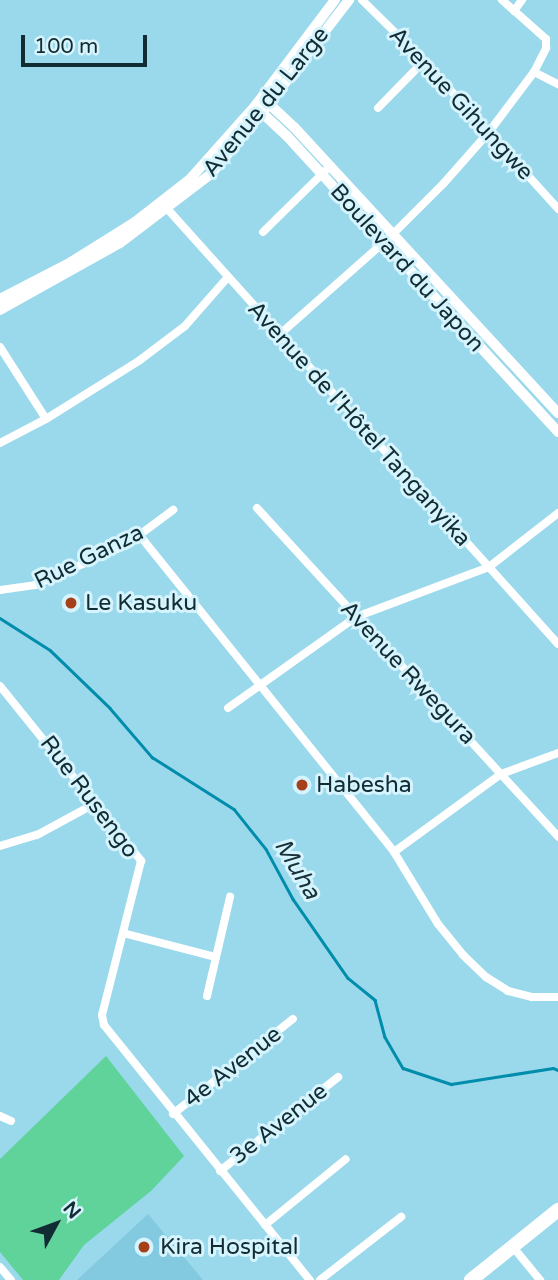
<!DOCTYPE html>
<meta charset="utf-8">
<style>
body{margin:0}
#map{position:relative;width:558px;height:1280px;overflow:hidden;background:#9ad8ec;font-family:"Varela Round",sans-serif}
div>[style]{position:absolute}
.built>*{inset:0;background:#83cae0}
.green>*{inset:0;background:#5fd39a}
.stream>*{height:2.5px;margin:-1.25px;padding:0 1.25px;transform-origin:1.25px;border-radius:1.25px;background:#008dab}
.minor>*{height:8px;margin:-4px;padding:0 4px;transform-origin:4px;border-radius:4px;background:#fff}
.secondary>*{height:10px;margin:-5px;padding:0 5px;transform-origin:5px;border-radius:5px;background:#fff}
.trunk>*{height:14px;margin:-7px;padding:0 7px;transform-origin:7px;border-radius:7px;background:#fff}
.dots>*{width:19px;height:19px;translate:-50% -50%;box-sizing:border-box;border:4px solid #d6f4fe;border-radius:50%}
span{translate:-50% -50%;white-space:nowrap;text-align:center;line-height:1.15;-webkit-text-stroke:6px #d6f4fe;paint-order:stroke}
.street-label{font-size:23px;color:#122c33}
.poi-label{font-size:23px;color:#122c33}
.left{translate:0 -50%;text-align:left}
.water-label{font-size:24px;color:#193239;font-style:italic}
.north{position:absolute;left:21px;top:1189px;width:70px;height:70px;-webkit-text-stroke:5px #d6f4fe;paint-order:stroke;rotate:49deg;font-size:19px;font-weight:700;line-height:28px;text-align:center;color:#122c33}
.north::after{content:'';display:block;margin:auto;width:24px;height:32px;background:#122c33;clip-path:polygon(50% 0,100% 100%,50% 72%,0 100%)}
.scale{position:absolute;left:21px;top:35px;width:126px;height:32px;box-sizing:border-box;border:4px solid #122c33;border-top:0;padding-left:9px;font-size:21px;line-height:24px;white-space:nowrap;color:#122c33;-webkit-text-stroke:5px #d6f4fe;paint-order:stroke}
</style>
<div id="map">
<div class="built">
<i style="clip-path:polygon(148px 1214px,203px 1280px,77px 1280px)"></i>
</div>
<div class="green">
<i style="clip-path:polygon(106px 1056px,184px 1156px,151px 1191px,84px 1245px,59px 1280px,23px 1280px,0 1252px,0 1159px)"></i>
</div>
<div class="stream">
<i style="left:0;top:618px;width:59px;rotate:32.6deg"></i>
<i style="left:50px;top:650px;width:83px;rotate:44deg"></i>
<i style="left:110px;top:708px;width:65px;rotate:49.4deg"></i>
<i style="left:152px;top:757px;width:97px;rotate:32.4deg"></i>
<i style="left:234px;top:809px;width:51px;rotate:51.3deg"></i>
<i style="left:266px;top:849px;width:57px;rotate:61.6deg"></i>
<i style="left:293px;top:899px;width:96px;rotate:55.2deg"></i>
<i style="left:348px;top:978px;width:35px;rotate:39deg"></i>
<i style="left:375px;top:1000px;width:38px;rotate:75deg"></i>
<i style="left:385px;top:1037px;width:36px;rotate:60deg"></i>
<i style="left:403px;top:1068px;width:51px;rotate:18.4deg"></i>
<i style="left:451px;top:1084px;width:103px;rotate:-8.9deg"></i>
<i style="left:553px;top:1068px;width:5px;rotate:22deg"></i>
</div>
<div class="minor">
<i style="left:362px;top:0;width:87px;rotate:44.5deg"></i>
<i style="left:424px;top:61px;width:200px;rotate:47.8deg"></i>
<i style="left:514px;top:11px;width:14px;rotate:-54deg"></i>
<i style="left:534px;top:72px;width:27px;rotate:27deg"></i>
<i style="left:378px;top:108px;width:66px;rotate:-45.6deg"></i>
<i style="left:163px;top:204px;width:591px;rotate:48.08deg"></i>
<i style="left:263px;top:232px;width:87px;rotate:-44.5deg"></i>
<i style="left:279px;top:335px;width:152px;rotate:-41.5deg"></i>
<i style="left:393px;top:234px;width:72px;rotate:-45deg"></i>
<i style="left:444px;top:183px;width:68px;rotate:-48.6deg"></i>
<i style="left:489px;top:132px;width:75px;rotate:-53.1deg"></i>
<i style="left:534px;top:72px;width:27px;rotate:-63deg"></i>
<i style="left:546px;top:48px;width:9px;rotate:-90deg"></i>
<i style="left:546px;top:39px;width:59px;rotate:-138.4deg"></i>
<i style="left:0;top:347px;width:85px;rotate:57.4deg"></i>
<i style="left:0;top:443px;width:52px;rotate:-27.6deg"></i>
<i style="left:46px;top:419px;width:111px;rotate:-32.1deg"></i>
<i style="left:140px;top:360px;width:56px;rotate:-37.1deg"></i>
<i style="left:185px;top:326px;width:65px;rotate:-48.7deg"></i>
<i style="left:257px;top:508px;width:446px;rotate:47.5deg"></i>
<i style="left:141px;top:537px;width:404px;rotate:51.2deg"></i>
<i style="left:394px;top:852px;width:84px;rotate:58.6deg"></i>
<i style="left:438px;top:924px;width:40px;rotate:51deg"></i>
<i style="left:463px;top:955px;width:32px;rotate:44deg"></i>
<i style="left:486px;top:977px;width:26px;rotate:32deg"></i>
<i style="left:508px;top:991px;width:25px;rotate:14deg"></i>
<i style="left:532px;top:997px;width:26px"></i>
<i style="left:0;top:590px;width:35px;rotate:-8deg"></i>
<i style="left:35px;top:585px;width:99px;rotate:-23.7deg"></i>
<i style="left:126px;top:545px;width:59px;rotate:-36.7deg"></i>
<i style="left:0;top:686px;width:225px;rotate:51.1deg"></i>
<i style="left:141px;top:861px;width:159px;rotate:104.2deg"></i>
<i style="left:102px;top:1015px;width:10px;rotate:79deg"></i>
<i style="left:104px;top:1025px;width:328px;rotate:51.1deg"></i>
<i style="left:228px;top:708px;width:157px;rotate:-35.4deg"></i>
<i style="left:356px;top:617px;width:142px;rotate:-20.6deg"></i>
<i style="left:489px;top:567px;width:88px;rotate:-38deg"></i>
<i style="left:0;top:846px;width:39px;rotate:-17deg"></i>
<i style="left:37px;top:835px;width:65px;rotate:-28.5deg"></i>
<i style="left:394px;top:852px;width:132px;rotate:-36.1deg"></i>
<i style="left:501px;top:774px;width:61px;rotate:-20.2deg"></i>
<i style="left:123px;top:933px;width:95px;rotate:14.6deg"></i>
<i style="left:207px;top:996px;width:102px;rotate:-76.9deg"></i>
<i style="left:173px;top:1114px;width:153px;rotate:-38.4deg"></i>
<i style="left:0;top:1116px;width:12px;rotate:24deg"></i>
<i style="left:220px;top:1171px;width:151px;rotate:-38.5deg"></i>
<i style="left:265px;top:1225px;width:104px;rotate:-39.2deg"></i>
<i style="left:513px;top:1247px;width:43px;rotate:50.7deg"></i>
<i style="left:0;top:1267px;width:17px;rotate:50deg"></i>
<i style="left:320px;top:1280px;width:103px;rotate:-37.9deg"></i>
</div>
<div class="secondary">
<i style="left:266px;top:101px;width:38px;rotate:43deg"></i>
<i style="left:294px;top:127px;width:389px;rotate:47.3deg"></i>
<i style="left:259px;top:110px;width:37px;rotate:43deg"></i>
<i style="left:286px;top:135px;width:403px;rotate:47.5deg"></i>
<i style="left:0;top:299px;width:80px;rotate:-27.5deg"></i>
<i style="left:71px;top:262px;width:75px;rotate:-32deg"></i>
<i style="left:135px;top:222px;width:70px;rotate:-38deg"></i>
<i style="left:190px;top:179px;width:98px;rotate:-48.3deg"></i>
<i style="left:255px;top:106px;width:133px;rotate:-53deg"></i>
<i style="left:0;top:310px;width:137px;rotate:-29.2deg"></i>
<i style="left:120px;top:243px;width:114px;rotate:-37.2deg"></i>
<i style="left:211px;top:174px;width:80px;rotate:-50.1deg"></i>
<i style="left:262px;top:113px;width:143px;rotate:-52.4deg"></i>
</div>
<div class="trunk">
<i style="left:471px;top:1280px;width:112px;rotate:-38.8deg"></i>
</div>
<div class="dots">
<i style="left:71px;top:603px;background:#a64018"></i>
<i style="left:302px;top:785px;background:#a64018"></i>
<i style="left:144px;top:1247px;background:#a64018"></i>
</div>
<div class="street-label">
<span style="left:266px;top:102px;rotate:-51deg">Avenue du Large</span>
<span style="left:461px;top:104px;rotate:47deg">Avenue Gihungwe</span>
<span style="left:407px;top:268px;rotate:48deg">Boulevard du Japon</span>
<span style="left:359px;top:424px;rotate:48deg">Avenue de l'Hôtel Tanganyika</span>
<span style="left:89px;top:557px;rotate:-26deg">Rue Ganza</span>
<span style="left:408px;top:673px;rotate:47deg">Avenue Rwegura</span>
<span style="left:89px;top:797px;rotate:53deg">Rue Rusengo</span>
<span style="left:233px;top:1067px;rotate:-38deg">4e Avenue</span>
<span style="left:279px;top:1124px;rotate:-38deg">3e Avenue</span>
</div>
<div class="poi-label">
<span class="left" style="left:85px;top:603px">Le Kasuku</span>
<span class="left" style="left:316px;top:785px">Habesha</span>
<span class="left" style="left:160px;top:1247px">Kira Hospital</span>
</div>
<div class="water-label">
<span style="left:297px;top:869px;rotate:59deg">Muha</span>
</div>
<div class="north">N</div>
<div class="scale">100 m</div>
</div>
